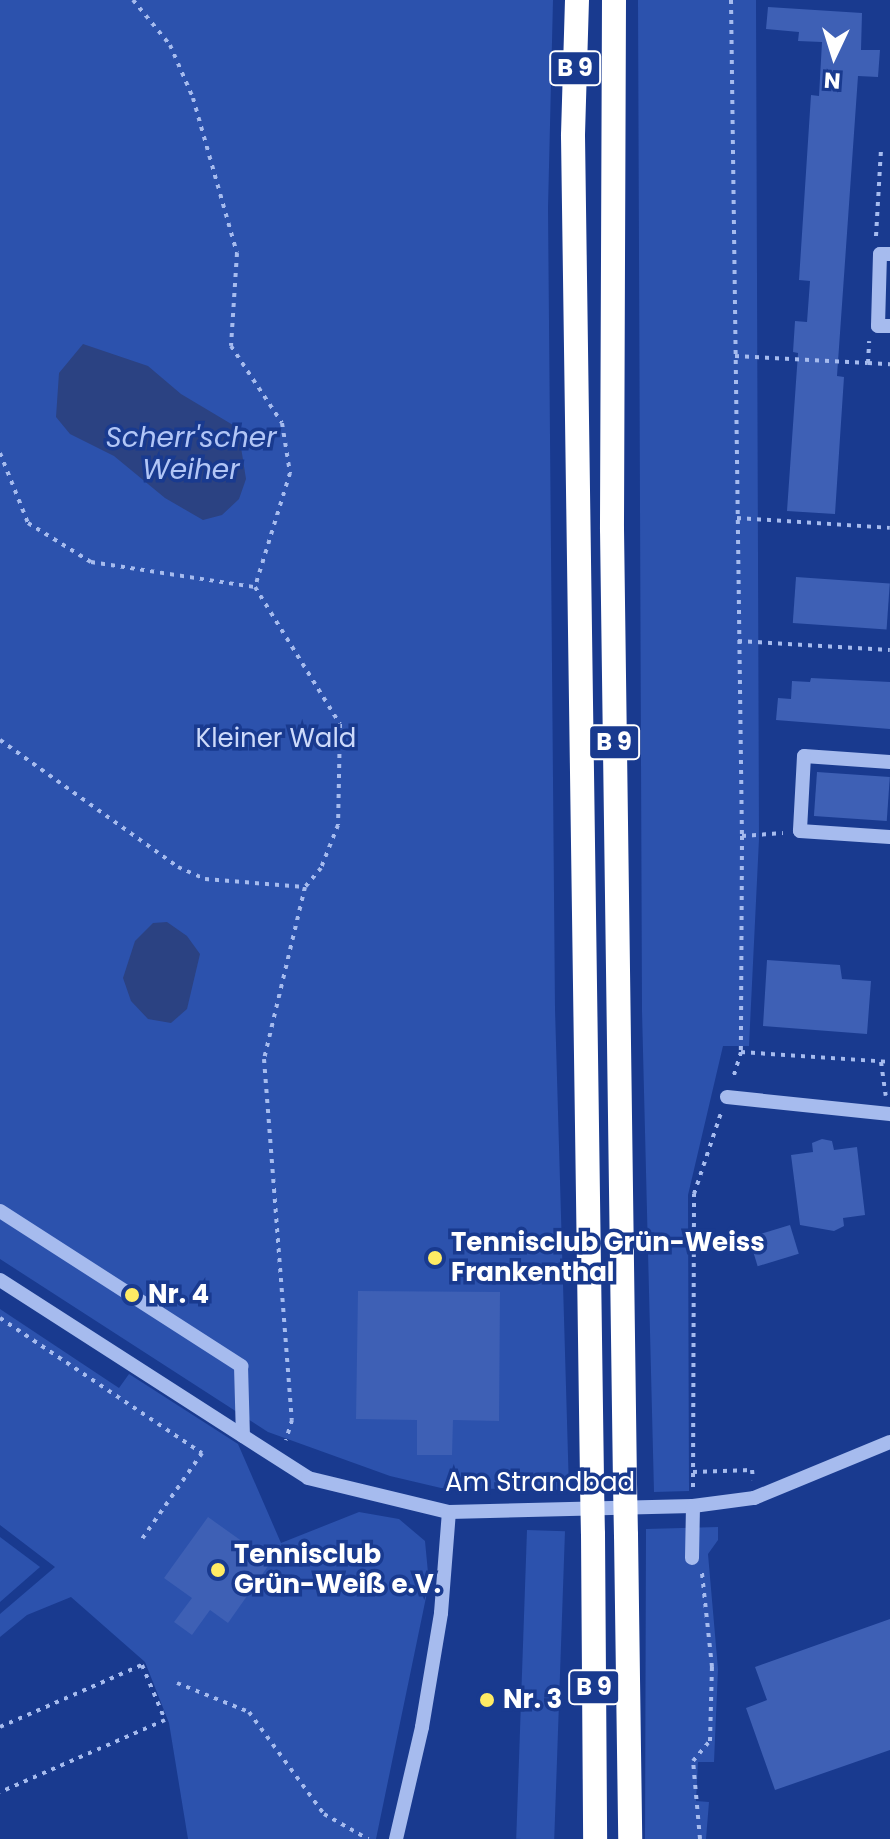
<!DOCTYPE html>
<meta charset="utf-8">
<style>
body{margin:0}
#map{position:relative;width:890px;height:1839px;overflow:hidden;background:#193a8f;font-family:Poppins,sans-serif}
div>[style]{position:absolute}
.green>*{inset:0;background:#2c52ad;transform-origin:0 0}
.water>*{inset:0;background:#2b4282}
.building>*{inset:0;background:#3e60b5;transform-origin:0 0}
.path>*{height:4px;margin-top:-2px;transform-origin:0;background:repeating-linear-gradient(90deg,#a6bbee 0 4px,transparent 0 10px)}
.minor>*{height:14px;margin:-7px;padding:0 7px;transform-origin:7px;border-radius:7px;background:#a6bbee}
.highway>*{height:24px;margin:-12px;padding:0 12px;transform-origin:12px;border-radius:12px;background:#fff}
.highway-bridge>*{height:24px;margin:-12px;padding:0 12px;transform-origin:12px;border-radius:12px;background:#fff}
.dots>*{width:22px;height:22px;translate:-50% -50%;box-sizing:border-box;border:4px solid #193a8f;border-radius:50%}
span{translate:-50% -50%;white-space:nowrap;text-align:center;line-height:1.15;-webkit-text-stroke:7px #193a8f;paint-order:stroke}
.shield-label span{padding:2px 6px;background:#193a8f;border:2px solid;border-radius:6px;-webkit-text-stroke-width:0}
.shield-label{font-size:24px;color:#fff;font-weight:700}
.park-label{font-size:26px;color:#cddafa}
.poi-label{font-size:26px;color:#fff;font-weight:700}
.left{translate:0 -50%;text-align:left}
.street-label{font-size:26px;color:#fff}
.water-label{font-size:28px;color:#b2c6f6;font-style:italic}
.north{position:absolute;left:794px;top:16px;width:80px;height:80px;-webkit-text-stroke:6px #193a8f;paint-order:stroke;rotate:184deg;font-size:22px;font-weight:700;line-height:32px;text-align:center;color:#fff}
.north::after{content:'';display:block;margin:auto;width:28px;height:36px;background:#fff;clip-path:polygon(50% 0,100% 100%,50% 72%,0 100%)}
</style>
<div id="map">
<div class="green">
<i style="clip-path:polygon(0 0,553px 0,548px 208px,555px 1009px,569px 1490px,441px 1488px,390px 1476px,268px 1432px,0 1259px)"></i>
<i style="clip-path:polygon(638px 0,756px 0,759px 839px,749px 1046px,723px 1046px,688px 1195px,689px 1491px,654px 1492px,642px 1011px)"></i>
<i style="clip-path:polygon(0 1309px,119px 1388px,129px 1374px,238px 1444px,281px 1543px,359px 1512px,399px 1519px,425px 1541px,429px 1583px,376px 1839px,188px 1839px,169px 1723px,145px 1662px,71px 1597px,27px 1615px,0 1637px,0 1614px,55px 1567px,0 1525px)"></i>
<i style="clip-path:polygon(718px 1527px,718px 1540px,708px 1554px,718px 1669px,714px 1762px,698px 1762px,696px 1801px,709px 1802px,706px 1839px,645px 1839px,646px 1529px)"></i>
<i style="left:527px;top:1530px;width:38px;height:309px;rotate:2deg"></i>
<i style="clip-path:polygon(0 1537px,40px 1567px,0 1602px)"></i>
</div>
<div class="water">
<i style="clip-path:polygon(83px 344px,148px 366px,181px 394px,238px 428px,246px 479px,239px 499px,222px 515px,203px 520px,165px 498px,114px 456px,70px 434px,56px 417px,59px 373px)"></i>
<i style="clip-path:polygon(167px 922px,187px 936px,200px 954px,187px 1009px,171px 1023px,148px 1019px,131px 1001px,123px 978px,135px 941px,153px 923px)"></i>
</div>
<div class="building">
<i style="clip-path:polygon(768px 7px,862px 13px,861px 50px,880px 50px,878px 77px,858px 76px,837px 376px,844px 377px,835px 514px,787px 511px,798px 353px,793px 352px,795px 321px,807px 322px,810px 281px,799px 280px,811px 95px,819px 96px,822px 42px,798px 41px,799px 32px,766px 29px)"></i>
<i style="left:796px;top:577px;width:94px;height:46px;rotate:4deg"></i>
<i style="clip-path:polygon(811px 678px,890px 682px,890px 729px,776px 720px,778px 698px,791px 699px,792px 681px,810px 682px)"></i>
<i style="left:817px;top:772px;width:73px;height:44px;rotate:4deg"></i>
<i style="clip-path:polygon(767px 960px,840px 965px,842px 979px,871px 981px,867px 1034px,763px 1026px)"></i>
<i style="clip-path:polygon(822px 1139px,832px 1141px,834px 1150px,857px 1147px,865px 1215px,843px 1218px,844px 1226px,834px 1231px,800px 1225px,791px 1155px,813px 1152px,812px 1143px)"></i>
<i style="left:790px;top:1225px;width:30px;height:43px;rotate:73deg"></i>
<i style="clip-path:polygon(358px 1291px,500px 1292px,499px 1421px,453px 1420px,452px 1455px,417px 1455px,417px 1420px,356px 1419px)"></i>
<i style="clip-path:polygon(208px 1517px,271px 1562px,228px 1623px,210px 1610px,192px 1635px,174px 1622px,192px 1598px,164px 1578px)"></i>
<i style="clip-path:polygon(890px 1619px,890px 1750px,775px 1790px,746px 1708px,767px 1700px,755px 1667px)"></i>
</div>
<div class="path">
<i style="left:133px;top:0;width:58px;rotate:50.6deg"></i>
<i style="left:170px;top:45px;width:58px;rotate:66.5deg"></i>
<i style="left:193px;top:98px;width:161px;rotate:74.2deg"></i>
<i style="left:237px;top:253px;width:93px;rotate:93.7deg"></i>
<i style="left:231px;top:346px;width:92px;rotate:56.5deg"></i>
<i style="left:282px;top:423px;width:51px;rotate:80.9deg"></i>
<i style="left:290px;top:473px;width:119px;rotate:107.1deg"></i>
<i style="left:255px;top:587px;width:161px;rotate:58.2deg"></i>
<i style="left:340px;top:724px;width:101px;rotate:91.1deg"></i>
<i style="left:338px;top:825px;width:46px;rotate:111.6deg"></i>
<i style="left:321px;top:868px;width:25px;rotate:130deg"></i>
<i style="left:305px;top:887px;width:177px;rotate:103.4deg"></i>
<i style="left:264px;top:1059px;width:362px;rotate:85.6deg"></i>
<i style="left:292px;top:1420px;width:21px;rotate:107deg"></i>
<i style="left:731px;top:0;width:836px;rotate:89.25deg"></i>
<i style="left:742px;top:836px;width:216px;rotate:90.3deg"></i>
<i style="left:741px;top:1052px;width:27px;rotate:107deg"></i>
<i style="left:876px;top:236px;width:87px;rotate:-86.7deg"></i>
<i style="left:735px;top:356px;width:133px;rotate:3deg"></i>
<i style="left:868px;top:363px;width:22px;rotate:-87deg"></i>
<i style="left:868px;top:363px;width:22px;rotate:3deg"></i>
<i style="left:0;top:453px;width:75px;rotate:68.2deg"></i>
<i style="left:28px;top:523px;width:74px;rotate:31.8deg"></i>
<i style="left:91px;top:562px;width:166px;rotate:8.7deg"></i>
<i style="left:737px;top:518px;width:153px;rotate:3.7deg"></i>
<i style="left:738px;top:641px;width:152px;rotate:3.4deg"></i>
<i style="left:0;top:740px;width:219px;rotate:35.5deg"></i>
<i style="left:178px;top:867px;width:30px;rotate:24deg"></i>
<i style="left:205px;top:879px;width:100px;rotate:4.6deg"></i>
<i style="left:742px;top:836px;width:41px;rotate:-4.2deg"></i>
<i style="left:741px;top:1052px;width:149px;rotate:3.8deg"></i>
<i style="left:881px;top:1062px;width:34px;rotate:82deg"></i>
<i style="left:0;top:1318px;width:243px;rotate:33.8deg"></i>
<i style="left:202px;top:1453px;width:108px;rotate:124.9deg"></i>
<i style="left:693px;top:1472px;width:59px;rotate:-1.9deg"></i>
<i style="left:752px;top:1470px;width:10px;rotate:84deg"></i>
<i style="left:693px;top:1487px;width:293px;rotate:-89.8deg"></i>
<i style="left:694px;top:1194px;width:85px;rotate:-71.6deg"></i>
<i style="left:177px;top:1683px;width:78px;rotate:21.9deg"></i>
<i style="left:249px;top:1712px;width:127px;rotate:53.7deg"></i>
<i style="left:324px;top:1814px;width:51px;rotate:29.6deg"></i>
<i style="left:0;top:1727px;width:155px;rotate:-23.6deg"></i>
<i style="left:142px;top:1665px;width:60px;rotate:67.3deg"></i>
<i style="left:165px;top:1720px;width:180px;rotate:156.4deg"></i>
<i style="left:700px;top:1839px;width:78px;rotate:-95.1deg"></i>
<i style="left:693px;top:1761px;width:26px;rotate:-50deg"></i>
<i style="left:710px;top:1741px;width:74px;rotate:-88.5deg"></i>
<i style="left:712px;top:1667px;width:95px;rotate:-96.1deg"></i>
</div>
<div class="minor">
<i style="left:890px;top:254px;width:10px;rotate:180deg"></i>
<i style="left:880px;top:254px;width:72px;rotate:91.6deg"></i>
<i style="left:878px;top:326px;width:12px"></i>
<i style="left:890px;top:762px;width:86px;rotate:-176deg"></i>
<i style="left:804px;top:756px;width:75px;rotate:93.1deg"></i>
<i style="left:800px;top:831px;width:90px;rotate:3.8deg"></i>
<i style="left:727px;top:1097px;width:164px;rotate:6deg"></i>
<i style="left:0;top:1211px;width:287px;rotate:32.7deg"></i>
<i style="left:241px;top:1366px;width:70px;rotate:88.4deg"></i>
<i style="left:0;top:1280px;width:366px;rotate:32.7deg"></i>
<i style="left:308px;top:1478px;width:145px;rotate:13.6deg"></i>
<i style="left:449px;top:1512px;width:244px;rotate:-1.4deg"></i>
<i style="left:693px;top:1506px;width:62px;rotate:-7.5deg"></i>
<i style="left:754px;top:1498px;width:147px;rotate:-22.4deg"></i>
<i style="left:692px;top:1558px;width:52px;rotate:-88.9deg"></i>
<i style="left:396px;top:1839px;width:115px;rotate:-76.9deg"></i>
<i style="left:422px;top:1727px;width:116px;rotate:-80.5deg"></i>
<i style="left:441px;top:1613px;width:101px;rotate:-85.5deg"></i>
</div>
<div class="highway">
<i style="left:577px;top:0;width:136px;rotate:91.7deg"></i>
<i style="left:573px;top:136px;width:1348px;rotate:89.19deg"></i>
<i style="left:614px;top:0;width:529px;rotate:90.22deg"></i>
<i style="left:612px;top:529px;width:955px;rotate:89.22deg"></i>
<i style="left:593px;top:1534px;width:305px;rotate:89.6deg"></i>
<i style="left:626px;top:1535px;width:304px;rotate:89.2deg"></i>
</div>
<div class="highway-bridge">
<i style="left:592px;top:1484px;width:50px;rotate:88.9deg"></i>
<i style="left:625px;top:1484px;width:51px;rotate:88.9deg"></i>
</div>
<div class="dots">
<i style="left:435px;top:1258px;background:#ffeb64"></i>
<i style="left:132px;top:1295px;background:#ffeb64"></i>
<i style="left:218px;top:1570px;background:#ffeb64"></i>
<i style="left:487px;top:1700px;background:#ffeb64"></i>
</div>
<div class="shield-label">
<span style="left:575px;top:68px">B 9</span>
<span style="left:614px;top:742px">B 9</span>
<span style="left:594px;top:1687px">B 9</span>
</div>
<div class="park-label">
<span style="left:276px;top:739px">Kleiner Wald</span>
</div>
<div class="poi-label">
<span class="left" style="left:451px;top:1258px">Tennisclub Grün-Weiss<br>Frankenthal</span>
<span class="left" style="left:148px;top:1295px">Nr. 4</span>
<span class="left" style="left:234px;top:1570px">Tennisclub<br>Grün-Weiß e.V.</span>
<span class="left" style="left:503px;top:1700px">Nr. 3</span>
</div>
<div class="street-label">
<span style="left:540px;top:1483px">Am Strandbad</span>
</div>
<div class="water-label">
<span style="left:191px;top:454px">Scherr'scher<br>Weiher</span>
</div>
<div class="north">N</div>
</div>
